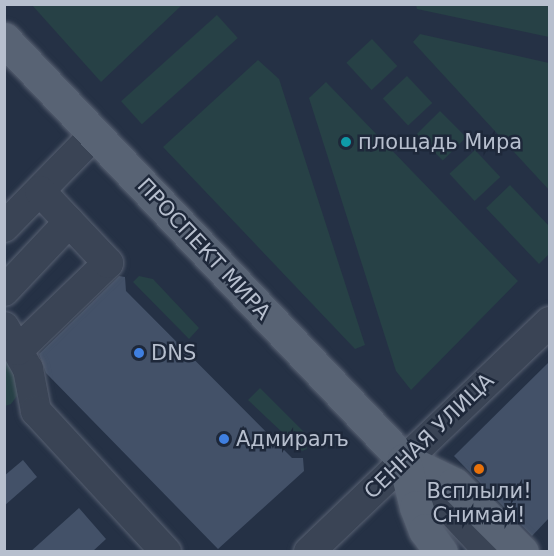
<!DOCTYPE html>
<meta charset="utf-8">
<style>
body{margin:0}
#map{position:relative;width:554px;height:556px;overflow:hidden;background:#253145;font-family:"DejaVu Sans",sans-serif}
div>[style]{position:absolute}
.green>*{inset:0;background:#274146;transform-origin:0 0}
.building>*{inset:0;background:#435168}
.roads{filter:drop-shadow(0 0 2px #586172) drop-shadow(0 0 2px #586172)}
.minor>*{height:30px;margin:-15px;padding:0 15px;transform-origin:15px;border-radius:15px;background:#3a4455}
.major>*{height:33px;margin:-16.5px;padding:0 16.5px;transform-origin:16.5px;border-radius:16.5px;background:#586374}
.dots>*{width:16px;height:16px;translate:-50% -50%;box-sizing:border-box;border:3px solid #1e283a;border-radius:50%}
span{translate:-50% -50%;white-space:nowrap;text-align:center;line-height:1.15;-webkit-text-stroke:5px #1e283a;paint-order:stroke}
.poi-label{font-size:21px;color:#b7bfce}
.left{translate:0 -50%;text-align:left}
.street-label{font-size:21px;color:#b7bfce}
.frame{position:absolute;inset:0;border:6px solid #b7bfce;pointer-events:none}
</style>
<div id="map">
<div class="green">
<i style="clip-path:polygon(32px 5px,182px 5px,101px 82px)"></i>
<i style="clip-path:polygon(416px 5px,549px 5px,549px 37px,417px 9px)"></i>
<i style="left:217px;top:15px;width:31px;height:129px;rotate:48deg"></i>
<i style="clip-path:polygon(420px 34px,549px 63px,549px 190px,413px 42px)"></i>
<i style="left:372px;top:39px;width:37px;height:35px;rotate:47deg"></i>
<i style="clip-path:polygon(258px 60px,279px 79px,365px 345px,355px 349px,163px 147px)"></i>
<i style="left:407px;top:76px;width:37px;height:33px;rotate:47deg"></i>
<i style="clip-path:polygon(326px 82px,518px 281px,411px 390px,396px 371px,309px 98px)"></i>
<i style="left:440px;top:111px;width:37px;height:33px;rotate:45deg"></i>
<i style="left:475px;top:150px;width:37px;height:35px;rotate:47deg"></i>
<i style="clip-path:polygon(510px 185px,549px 226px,549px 254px,539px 264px,486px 208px)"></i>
<i style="clip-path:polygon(139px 276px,153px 279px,199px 328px,189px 339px,133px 282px)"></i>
<i style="clip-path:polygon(4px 342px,23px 388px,11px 404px,5px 406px)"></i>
<i style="clip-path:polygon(260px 388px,305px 433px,307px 449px,302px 451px,248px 400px)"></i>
</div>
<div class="building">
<i style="clip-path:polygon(119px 276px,125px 277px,126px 291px,292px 458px,303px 458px,304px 471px,218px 549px,46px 373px,39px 354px)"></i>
<i style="clip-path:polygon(549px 362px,549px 518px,532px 536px,454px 456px)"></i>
<i style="clip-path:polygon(23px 460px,37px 477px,4px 506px,4px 476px)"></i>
<i style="clip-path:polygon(79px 508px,106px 539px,92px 552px,30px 552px)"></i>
</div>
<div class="roads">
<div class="minor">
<i style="left:4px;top:227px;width:130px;rotate:-45.6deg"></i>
<i style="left:4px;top:291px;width:95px;rotate:-46.7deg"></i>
<i style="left:4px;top:327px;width:48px;rotate:60.3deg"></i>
<i style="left:28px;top:369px;width:43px;rotate:79.2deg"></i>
<i style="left:36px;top:411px;width:192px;rotate:47.3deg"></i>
<i style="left:18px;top:350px;width:125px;rotate:-44deg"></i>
<i style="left:108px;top:263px;width:99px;rotate:-133.4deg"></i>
<i style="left:408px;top:464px;width:120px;rotate:47deg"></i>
<i style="left:309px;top:552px;width:333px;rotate:-43.7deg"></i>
</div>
<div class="major">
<i style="left:4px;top:39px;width:581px;rotate:46.47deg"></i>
<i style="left:404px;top:460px;width:55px;rotate:25.6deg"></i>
<i style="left:454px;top:484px;width:96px;rotate:45deg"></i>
<i style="left:404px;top:460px;width:49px;rotate:75.7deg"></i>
<i style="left:416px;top:507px;width:25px;rotate:69deg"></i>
<i style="left:425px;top:530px;width:27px;rotate:54deg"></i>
</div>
</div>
<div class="dots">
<i style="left:346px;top:142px;background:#0f9aa8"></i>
<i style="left:139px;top:353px;background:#3f7fe0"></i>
<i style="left:224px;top:439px;background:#3f7fe0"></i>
<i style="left:479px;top:469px;background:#e8710a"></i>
</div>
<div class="poi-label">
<span class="left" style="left:358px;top:142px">площадь Мира</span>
<span class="left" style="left:151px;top:353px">DNS</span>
<span class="left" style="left:236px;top:439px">Адмиралъ</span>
<span style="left:479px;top:503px">Всплыли!<br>Снимай!</span>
</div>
<div class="street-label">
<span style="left:204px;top:249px;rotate:47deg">ПРОСПЕКТ МИРА</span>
<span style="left:429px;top:436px;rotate:-44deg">СЕННАЯ УЛИЦА</span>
</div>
<div class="frame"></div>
</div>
